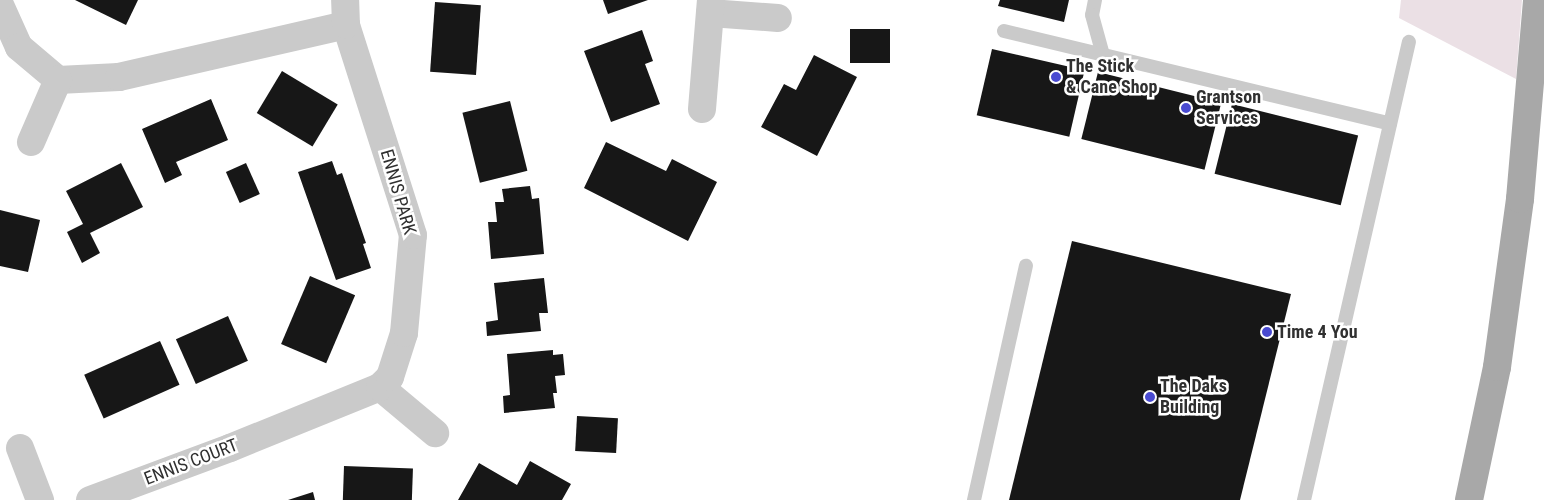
<!DOCTYPE html>
<style>
body{margin:0}
#map{position:relative;width:1544px;height:500px;overflow:hidden;background:#fff;font-family:"Roboto Condensed",sans-serif}
div>[style]{position:absolute}
.green>*{inset:0;background:#ebe0e5}
.building>*{inset:0;background:#171717;transform-origin:0 0}
.lane>*{height:14px;margin:-7px;padding:0 7px;transform-origin:7px;border-radius:7px;background:#cacaca}
.street>*{height:28px;margin:-14px;padding:0 14px;transform-origin:14px;border-radius:14px;background:#cacaca}
.primary>*{height:28px;margin:-14px;padding:0 14px;transform-origin:14px;border-radius:14px;background:#a8a8a8}
.dots>*{width:14px;height:14px;translate:-50% -50%;box-sizing:border-box;border:2px solid #fff;border-radius:50%}
span{translate:-50% -50%;white-space:nowrap;text-align:center;line-height:1.15;-webkit-text-stroke:5px #fff;paint-order:stroke}
.poi-label{font-size:18px;color:#303030;font-weight:700}
.left{translate:0 -50%;text-align:left}
.street-label{font-size:18px;color:#303030}
</style>
<div id="map">
<div class="green">
<i style="clip-path:polygon(1401px 0,1522px 0,1516px 79px,1399px 18px)"></i>
</div>
<div class="building">
<i style="clip-path:polygon(75px 0,138px 0,126px 25px)"></i>
<i style="clip-path:polygon(603px 0,648px 0,608px 14px)"></i>
<i style="clip-path:polygon(1000px 0,1069px 0,1064px 22px,998px 6px)"></i>
<i style="left:435px;top:2px;width:46px;height:70px;rotate:4deg"></i>
<i style="left:850px;top:29px;width:40px;height:34px"></i>
<i style="clip-path:polygon(642px 30px,653px 61px,645px 64px,660px 104px,611px 122px,584px 51px)"></i>
<i style="left:992px;top:49px;width:95px;height:68px;rotate:13deg"></i>
<i style="clip-path:polygon(814px 55px,857px 77px,817px 156px,761px 127px,784px 84px,796px 90px)"></i>
<i style="left:282px;top:71px;width:65px;height:49px;rotate:31deg"></i>
<i style="left:1098px;top:72px;width:127px;height:69px;rotate:14deg"></i>
<i style="clip-path:polygon(211px 99px,228px 140px,176px 162px,182px 175px,165px 183px,142px 129px)"></i>
<i style="left:510px;top:101px;width:72px;height:49px;rotate:76deg"></i>
<i style="left:1232px;top:104px;width:130px;height:72px;rotate:14deg"></i>
<i style="clip-path:polygon(606px 142px,666px 171px,672px 159px,717px 182px,688px 241px,584px 188px)"></i>
<i style="clip-path:polygon(332px 161px,337px 175px,342px 173px,366px 243px,363px 244px,371px 268px,336px 280px,298px 172px)"></i>
<i style="clip-path:polygon(121px 163px,143px 207px,90px 233px,100px 253px,82px 263px,67px 232px,83px 224px,66px 191px)"></i>
<i style="left:246px;top:163px;width:34px;height:22px;rotate:66deg"></i>
<i style="clip-path:polygon(530px 186px,532px 199px,539px 198px,544px 254px,491px 259px,488px 222px,497px 222px,495px 202px,504px 202px,502px 189px)"></i>
<i style="clip-path:polygon(0 210px,40px 220px,28px 272px,0 266px)"></i>
<i style="clip-path:polygon(1072px 241px,1291px 294px,1240px 500px,1009px 500px)"></i>
<i style="left:310px;top:276px;width:49px;height:74px;rotate:23deg"></i>
<i style="clip-path:polygon(544px 278px,548px 313px,539px 313px,541px 331px,487px 336px,486px 322px,498px 320px,494px 283px)"></i>
<i style="left:228px;top:316px;width:49px;height:57px;rotate:66deg"></i>
<i style="left:160px;top:341px;width:48px;height:83px;rotate:66deg"></i>
<i style="clip-path:polygon(553px 350px,553px 355px,563px 354px,565px 375px,555px 376px,557px 393px,553px 393px,555px 408px,504px 413px,503px 396px,510px 395px,507px 354px)"></i>
<i style="left:577px;top:416px;width:41px;height:35px;rotate:3deg"></i>
<i style="clip-path:polygon(530px 461px,571px 484px,562px 500px,458px 500px,479px 463px,517px 485px)"></i>
<i style="left:344px;top:466px;width:69px;height:34px;rotate:2deg"></i>
<i style="clip-path:polygon(313px 492px,315px 500px,288px 500px)"></i>
</div>
<div class="lane">
<i style="left:1095px;top:0;width:15px;rotate:101deg"></i>
<i style="left:1092px;top:15px;width:41px;rotate:74.6deg"></i>
<i style="left:1004px;top:31px;width:397px;rotate:13.5deg"></i>
<i style="left:974px;top:500px;width:240px;rotate:-77.5deg"></i>
<i style="left:1304px;top:500px;width:470px;rotate:-77.1deg"></i>
</div>
<div class="street">
<i style="left:0;top:5px;width:46px;rotate:65.7deg"></i>
<i style="left:19px;top:47px;width:51px;rotate:40.2deg"></i>
<i style="left:58px;top:80px;width:61px;rotate:-2.8deg"></i>
<i style="left:119px;top:77px;width:233px;rotate:-12.9deg"></i>
<i style="left:710px;top:13px;width:68px;rotate:4.2deg"></i>
<i style="left:702px;top:109px;width:109px;rotate:-85.3deg"></i>
<i style="left:31px;top:142px;width:68px;rotate:-66.5deg"></i>
<i style="left:380px;top:387px;width:72px;rotate:39.9deg"></i>
<i style="left:20px;top:448px;width:56px;rotate:69deg"></i>
<i style="left:90px;top:500px;width:149px;rotate:-20.4deg"></i>
<i style="left:230px;top:448px;width:162px;rotate:-22.1deg"></i>
<i style="left:380px;top:387px;width:14px;rotate:-45deg"></i>
<i style="left:390px;top:377px;width:46px;rotate:-72.3deg"></i>
<i style="left:404px;top:333px;width:98px;rotate:-84.8deg"></i>
<i style="left:413px;top:235px;width:220px;rotate:-107.7deg"></i>
<i style="left:346px;top:25px;width:25px;rotate:-92deg"></i>
</div>
<div class="primary">
<i style="left:1469px;top:500px;width:136px;rotate:-78.1deg"></i>
<i style="left:1497px;top:367px;width:170px;rotate:-82.2deg"></i>
<i style="left:1520px;top:199px;width:200px;rotate:-85.1deg"></i>
</div>
<div class="dots">
<i style="left:1056px;top:77px;background:#494ad1"></i>
<i style="left:1186px;top:108px;background:#494ad1"></i>
<i style="left:1267px;top:332px;background:#494ad1"></i>
<i style="left:1150px;top:397px;background:#494ad1"></i>
</div>
<div class="poi-label">
<span class="left" style="left:1066px;top:77px">The Stick<br>&amp; Cane Shop</span>
<span class="left" style="left:1196px;top:108px">Grantson<br>Services</span>
<span class="left" style="left:1277px;top:332px">Time 4 You</span>
<span class="left" style="left:1160px;top:397px">The Daks<br>Building</span>
</div>
<div class="street-label">
<span style="left:398px;top:192px;rotate:74deg">ENNIS PARK</span>
<span style="left:191px;top:462px;rotate:-21deg">ENNIS COURT</span>
</div>
</div>
